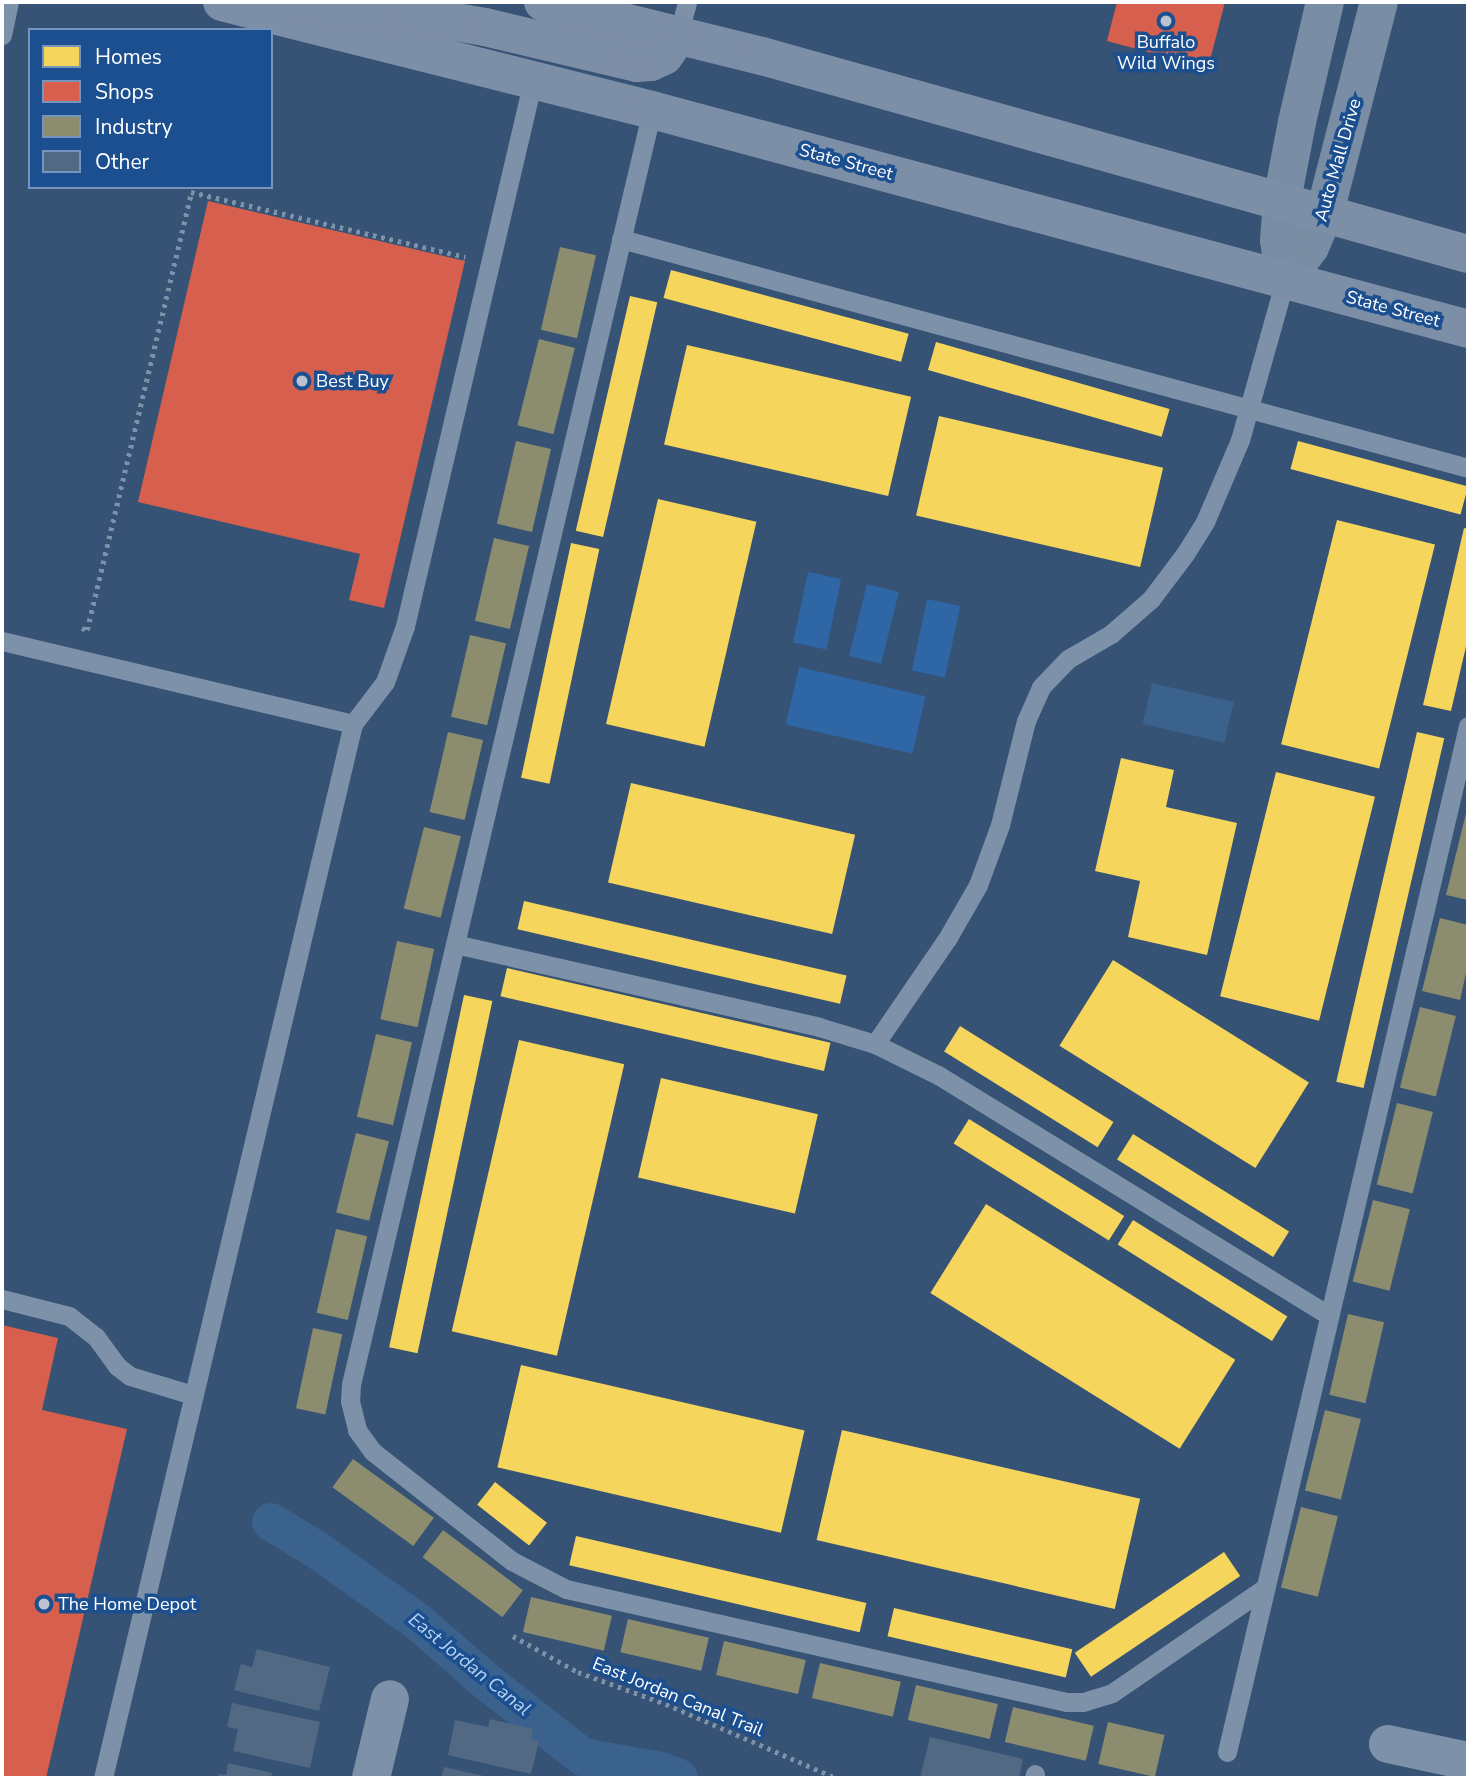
<!DOCTYPE html>
<style>
body{margin:0}
#map{position:relative;width:1470px;height:1780px;overflow:hidden;background:#365274;font-family:"Nunito Sans",sans-serif}
div>[style]{position:absolute}
.green>*{inset:0;background:#2f66a5;transform-origin:0 0}
.water>*{inset:0;background:#3b618d;transform-origin:0 0}
.homes>*{inset:0;background:#f6d55c;transform-origin:0 0}
.shops>*{inset:0;background:#d6604d}
.industry>*{inset:0;background:#8c8c6e;transform-origin:0 0}
.canal>*{height:38px;margin:-19px;padding:0 19px;transform-origin:19px;border-radius:19px;background:#3b618d}
.building>*{inset:0;background:#526984}
.path>*{height:4.5px;margin-top:-2.25px;transform-origin:0;background:repeating-linear-gradient(90deg,#7d92a8 0 3.5px,transparent 0 8.5px)}
.lane>*{height:19px;margin:-9.5px;padding:0 9.5px;transform-origin:9.5px;border-radius:9.5px;background:#7d92a8}
.street>*{height:38px;margin:-19px;padding:0 19px;transform-origin:19px;border-radius:19px;background:#7d92a8}
.secondary>*{height:38px;margin:-19px;padding:0 19px;transform-origin:19px;border-radius:19px;background:#798da4}
.primary>*{height:38px;margin:-19px;padding:0 19px;transform-origin:19px;border-radius:19px;background:#7d8ea7}
.dots>*{width:19px;height:19px;translate:-50% -50%;box-sizing:border-box;border:4px solid #1b4f8f;border-radius:50%}
span{translate:-50% -50%;white-space:nowrap;text-align:center;line-height:1.15;-webkit-text-stroke:7px #1b4f8f;paint-order:stroke}
.poi-label{font-size:18px;color:#fff}
.left{translate:0 -50%;text-align:left}
.street-label{font-size:18px;color:#fff}
.water-label{font-size:19px;color:#b5d3f5;font-style:italic}
.frame{position:absolute;inset:0;border:4px solid #fff;pointer-events:none}
.legend{position:absolute;left:28px;top:28px;width:245px;height:161px;box-sizing:border-box;background:#1b4f8f;border:2px solid #7695bc;margin:0;padding:9px 12px;list-style:none;font-size:21px;color:#fff}
.legend li{display:flex;align-items:center;gap:14px;height:35px}
.legend b{width:35px;border:2px solid #7695bc}
</style>
<div id="map">
<div class="green">
<i style="left:808px;top:572px;width:34px;height:72px;rotate:12deg"></i>
<i style="left:867px;top:584px;width:33px;height:74px;rotate:14deg"></i>
<i style="left:927px;top:599px;width:34px;height:73px;rotate:12deg"></i>
<i style="left:799px;top:667px;width:130px;height:59px;rotate:13deg"></i>
</div>
<div class="water">
<i style="left:1152px;top:683px;width:84px;height:42px;rotate:13deg"></i>
</div>
<div class="homes">
<i style="left:671px;top:270px;width:246px;height:29px;rotate:15deg"></i>
<i style="left:630px;top:296px;width:28px;height:241px;rotate:13deg"></i>
<i style="left:936px;top:342px;width:243px;height:29px;rotate:16deg"></i>
<i style="left:687px;top:345px;width:230px;height:102px;rotate:13deg"></i>
<i style="left:939px;top:416px;width:230px;height:102px;rotate:13deg"></i>
<i style="left:1298px;top:441px;width:176px;height:29px;rotate:15deg"></i>
<i style="left:658px;top:499px;width:101px;height:231px;rotate:13deg"></i>
<i style="left:1337px;top:520px;width:101px;height:231px;rotate:14deg"></i>
<i style="clip-path:polygon(1464px 528px,1468px 529px,1468px 638px,1451px 711px,1423px 705px)"></i>
<i style="left:571px;top:543px;width:29px;height:240px;rotate:12deg"></i>
<i style="left:1417px;top:732px;width:28px;height:359px;rotate:13deg"></i>
<i style="clip-path:polygon(1121px 758px,1174px 770px,1166px 807px,1237px 823px,1207px 955px,1128px 937px,1140px 881px,1095px 871px)"></i>
<i style="left:1276px;top:772px;width:102px;height:231px;rotate:14deg"></i>
<i style="left:631px;top:783px;width:230px;height:102px;rotate:13deg"></i>
<i style="left:524px;top:901px;width:331px;height:29px;rotate:13deg"></i>
<i style="left:1113px;top:960px;width:231px;height:101px;rotate:32deg"></i>
<i style="left:507px;top:968px;width:332px;height:29px;rotate:13deg"></i>
<i style="left:464px;top:995px;width:29px;height:360px;rotate:12deg"></i>
<i style="left:960px;top:1026px;width:181px;height:30px;rotate:32deg"></i>
<i style="left:519px;top:1040px;width:108px;height:299px;rotate:13deg"></i>
<i style="left:661px;top:1078px;width:161px;height:102px;rotate:13deg"></i>
<i style="left:969px;top:1119px;width:183px;height:29px;rotate:32deg"></i>
<i style="left:1133px;top:1134px;width:184px;height:30px;rotate:32deg"></i>
<i style="left:986px;top:1204px;width:294px;height:105px;rotate:32deg"></i>
<i style="left:1133px;top:1220px;width:182px;height:29px;rotate:32deg"></i>
<i style="left:521px;top:1365px;width:291px;height:105px;rotate:13deg"></i>
<i style="left:842px;top:1430px;width:306px;height:113px;rotate:13deg"></i>
<i style="left:495px;top:1482px;width:66px;height:29px;rotate:38deg"></i>
<i style="left:576px;top:1536px;width:298px;height:30px;rotate:13deg"></i>
<i style="left:1224px;top:1552px;width:29px;height:180px;rotate:56deg"></i>
<i style="left:894px;top:1608px;width:183px;height:29px;rotate:13deg"></i>
</div>
<div class="shops">
<i style="clip-path:polygon(1117px 2px,1225px 2px,1208px 68px,1107px 41px)"></i>
<i style="clip-path:polygon(208px 201px,465px 261px,384px 608px,349px 600px,360px 554px,138px 502px)"></i>
<i style="clip-path:polygon(2px 1325px,58px 1338px,42px 1410px,127px 1429px,46px 1778px,2px 1778px)"></i>
</div>
<div class="industry">
<i style="left:560px;top:247px;width:37px;height:85px;rotate:13deg"></i>
<i style="left:539px;top:339px;width:37px;height:89px;rotate:14deg"></i>
<i style="left:516px;top:441px;width:36px;height:85px;rotate:13deg"></i>
<i style="left:494px;top:538px;width:36px;height:85px;rotate:13deg"></i>
<i style="left:470px;top:635px;width:37px;height:84px;rotate:13deg"></i>
<i style="left:448px;top:732px;width:36px;height:82px;rotate:13deg"></i>
<i style="clip-path:polygon(1466px 813px,1468px 814px,1468px 900px,1446px 895px)"></i>
<i style="left:424px;top:827px;width:38px;height:84px;rotate:14deg"></i>
<i style="clip-path:polygon(1440px 918px,1468px 925px,1468px 964px,1460px 1000px,1422px 991px)"></i>
<i style="left:397px;top:941px;width:38px;height:80px;rotate:12deg"></i>
<i style="left:1420px;top:1007px;width:37px;height:83px;rotate:14deg"></i>
<i style="left:376px;top:1034px;width:37px;height:85px;rotate:13deg"></i>
<i style="left:1397px;top:1103px;width:37px;height:84px;rotate:14deg"></i>
<i style="left:356px;top:1133px;width:34px;height:82px;rotate:14deg"></i>
<i style="left:1373px;top:1200px;width:38px;height:84px;rotate:14deg"></i>
<i style="left:336px;top:1229px;width:32px;height:86px;rotate:13deg"></i>
<i style="left:1348px;top:1314px;width:37px;height:83px;rotate:13deg"></i>
<i style="left:313px;top:1328px;width:30px;height:82px;rotate:12deg"></i>
<i style="left:1325px;top:1410px;width:37px;height:83px;rotate:14deg"></i>
<i style="left:353px;top:1459px;width:100px;height:35px;rotate:36deg"></i>
<i style="left:1301px;top:1507px;width:38px;height:83px;rotate:14deg"></i>
<i style="left:443px;top:1530px;width:100px;height:34px;rotate:37deg"></i>
<i style="left:531px;top:1597px;width:83px;height:36px;rotate:13deg"></i>
<i style="left:628px;top:1619px;width:83px;height:34px;rotate:13deg"></i>
<i style="left:724px;top:1641px;width:84px;height:35px;rotate:13deg"></i>
<i style="left:820px;top:1663px;width:83px;height:36px;rotate:13deg"></i>
<i style="left:916px;top:1685px;width:84px;height:36px;rotate:13deg"></i>
<i style="left:1013px;top:1707px;width:83px;height:36px;rotate:13deg"></i>
<i style="left:1108px;top:1722px;width:58px;height:43px;rotate:13deg"></i>
</div>
<div class="canal">
<i style="left:271px;top:1522px;width:54px;rotate:31.3deg"></i>
<i style="left:317px;top:1550px;width:123px;rotate:35.4deg"></i>
<i style="left:417px;top:1621px;width:93px;rotate:41.1deg"></i>
<i style="left:487px;top:1682px;width:122px;rotate:38deg"></i>
<i style="left:583px;top:1757px;width:79px;rotate:10.2deg"></i>
<i style="left:661px;top:1771px;width:19px;rotate:21deg"></i>
</div>
<div class="building">
<i style="clip-path:polygon(257px 1649px,330px 1667px,319px 1711px,234px 1690px,241px 1664px,252px 1667px)"></i>
<i style="clip-path:polygon(232px 1703px,320px 1722px,310px 1768px,233px 1751px,238px 1729px,227px 1727px)"></i>
<i style="clip-path:polygon(490px 1719px,533px 1729px,531px 1740px,539px 1741px,531px 1774px,448px 1755px,455px 1720px,488px 1727px)"></i>
<i style="clip-path:polygon(930px 1737px,1023px 1759px,1019px 1778px,920px 1778px)"></i>
<i style="clip-path:polygon(228px 1763px,272px 1773px,271px 1778px,217px 1778px,219px 1774px,226px 1775px)"></i>
<i style="clip-path:polygon(444px 1767px,488px 1777px,488px 1778px,441px 1778px)"></i>
</div>
<div class="path">
<i style="left:82px;top:628px;width:5px;rotate:22deg"></i>
<i style="left:87px;top:630px;width:450px;rotate:-76.6deg"></i>
<i style="left:191px;top:192px;width:282px;rotate:13.3deg"></i>
<i style="left:513px;top:1636px;width:74px;rotate:29deg"></i>
<i style="left:578px;top:1672px;width:94px;rotate:20deg"></i>
<i style="left:666px;top:1704px;width:185px;rotate:23.5deg"></i>
</div>
<div class="lane">
<i style="left:2px;top:35px;width:34px;rotate:-78deg"></i>
<i style="left:678px;top:36px;width:35px;rotate:-75deg"></i>
<i style="left:652px;top:110px;width:1309px;rotate:103.29deg"></i>
<i style="left:351px;top:1384px;width:17px;rotate:93deg"></i>
<i style="left:350px;top:1401px;width:30px;rotate:76deg"></i>
<i style="left:357px;top:1430px;width:26px;rotate:54deg"></i>
<i style="left:372px;top:1451px;width:178px;rotate:38.2deg"></i>
<i style="left:512px;top:1561px;width:61px;rotate:27.4deg"></i>
<i style="left:566px;top:1589px;width:513px;rotate:12.73deg"></i>
<i style="left:1066px;top:1702px;width:17px"></i>
<i style="left:1083px;top:1702px;width:30px;rotate:-17deg"></i>
<i style="left:1112px;top:1693px;width:186px;rotate:-34.5deg"></i>
<i style="left:621px;top:239px;width:877px;rotate:15.13deg"></i>
<i style="left:2px;top:641px;width:361px;rotate:13.3deg"></i>
<i style="left:455px;top:944px;width:373px;rotate:12.8deg"></i>
<i style="left:819px;top:1027px;width:59px;rotate:16.9deg"></i>
<i style="left:875px;top:1044px;width:70px;rotate:26.2deg"></i>
<i style="left:938px;top:1075px;width:459px;rotate:31.6deg"></i>
<i style="left:875px;top:1044px;width:127px;rotate:-55.6deg"></i>
<i style="left:947px;top:939px;width:62px;rotate:-60.1deg"></i>
<i style="left:978px;top:885px;width:64px;rotate:-69.9deg"></i>
<i style="left:1000px;top:825px;width:107px;rotate:-76deg"></i>
<i style="left:1026px;top:721px;width:37px;rotate:-66deg"></i>
<i style="left:1041px;top:687px;width:39px;rotate:-46deg"></i>
<i style="left:1068px;top:659px;width:50px;rotate:-30.2deg"></i>
<i style="left:1111px;top:634px;width:53px;rotate:-41.2deg"></i>
<i style="left:1151px;top:599px;width:56px;rotate:-52.9deg"></i>
<i style="left:1185px;top:554px;width:38px;rotate:-58deg"></i>
<i style="left:1205px;top:522px;width:89px;rotate:-66.9deg"></i>
<i style="left:1240px;top:440px;width:166px;rotate:-74.3deg"></i>
<i style="left:2px;top:1299px;width:69px;rotate:14.2deg"></i>
<i style="left:69px;top:1316px;width:34px;rotate:38deg"></i>
<i style="left:96px;top:1337px;width:36px;rotate:54deg"></i>
<i style="left:117px;top:1366px;width:16px;rotate:38deg"></i>
<i style="left:130px;top:1376px;width:66px;rotate:16.8deg"></i>
<i style="left:1227px;top:1752px;width:1054px;rotate:-76.78deg"></i>
<i style="left:103px;top:1778px;width:1083px;rotate:-76.66deg"></i>
<i style="left:353px;top:724px;width:53px;rotate:-52.7deg"></i>
<i style="left:385px;top:682px;width:59px;rotate:-70.3deg"></i>
<i style="left:405px;top:626px;width:561px;rotate:-76.81deg"></i>
<i style="left:1034px;top:1778px;width:4px;rotate:-76deg"></i>
</div>
<div class="street">
<i style="left:1388px;top:1744px;width:82px;rotate:12deg"></i>
<i style="left:371px;top:1778px;width:81px;rotate:-76.5deg"></i>
</div>
<div class="secondary">
<i style="left:1285px;top:280px;width:41px;rotate:-52.9deg"></i>
<i style="left:1310px;top:247px;width:38px;rotate:-67deg"></i>
<i style="left:1325px;top:212px;width:217px;rotate:-75.6deg"></i>
<i style="left:1285px;top:280px;width:40px;rotate:-98.5deg"></i>
<i style="left:1279px;top:240px;width:40px;rotate:-85.7deg"></i>
<i style="left:1282px;top:200px;width:79px;rotate:-79.1deg"></i>
<i style="left:1297px;top:122px;width:123px;rotate:-76.9deg"></i>
</div>
<div class="primary">
<i style="left:222px;top:2px;width:443px;rotate:14.1deg"></i>
<i style="left:652px;top:110px;width:845px;rotate:15.02deg"></i>
<i style="left:543px;top:2px;width:226px;rotate:13.9deg"></i>
<i style="left:762px;top:56px;width:733px;rotate:15.67deg"></i>
<i style="left:303px;top:3px;width:114px;rotate:6.1deg"></i>
<i style="left:416px;top:15px;width:70px;rotate:9.9deg"></i>
<i style="left:485px;top:27px;width:156px;rotate:13.3deg"></i>
<i style="left:637px;top:63px;width:14px;rotate:-4deg"></i>
<i style="left:651px;top:62px;width:14px;rotate:-25deg"></i>
<i style="left:664px;top:56px;width:24px;rotate:-55deg"></i>
</div>
<div class="dots">
<i style="left:1166px;top:21px;background:#b9c2ce"></i>
<i style="left:302px;top:381px;background:#b9c2ce"></i>
<i style="left:44px;top:1604px;background:#b9c2ce"></i>
</div>
<div class="poi-label">
<span style="left:1166px;top:53px">Buffalo<br>Wild Wings</span>
<span class="left" style="left:316px;top:381px">Best Buy</span>
<span class="left" style="left:58px;top:1604px">The Home Depot</span>
</div>
<div class="street-label">
<span style="left:1338px;top:160px;rotate:-74deg">Auto Mall Drive</span>
<span style="left:846px;top:162px;rotate:15deg">State Street</span>
<span style="left:1393px;top:309px;rotate:15deg">State Street</span>
<span style="left:678px;top:1697px;rotate:22deg">East Jordan Canal Trail</span>
</div>
<div class="water-label">
<span style="left:469px;top:1665px;rotate:39deg">East Jordan Canal</span>
</div>
<div class="frame"></div>
<ul class="legend">
<li><b style="height:19px;background:#f6d55c"></b>Homes</li>
<li><b style="height:19px;background:#d6604d"></b>Shops</li>
<li><b style="height:19px;background:#8c8c6e"></b>Industry</li>
<li><b style="height:19px;background:#526984"></b>Other</li>
</ul>
</div>
